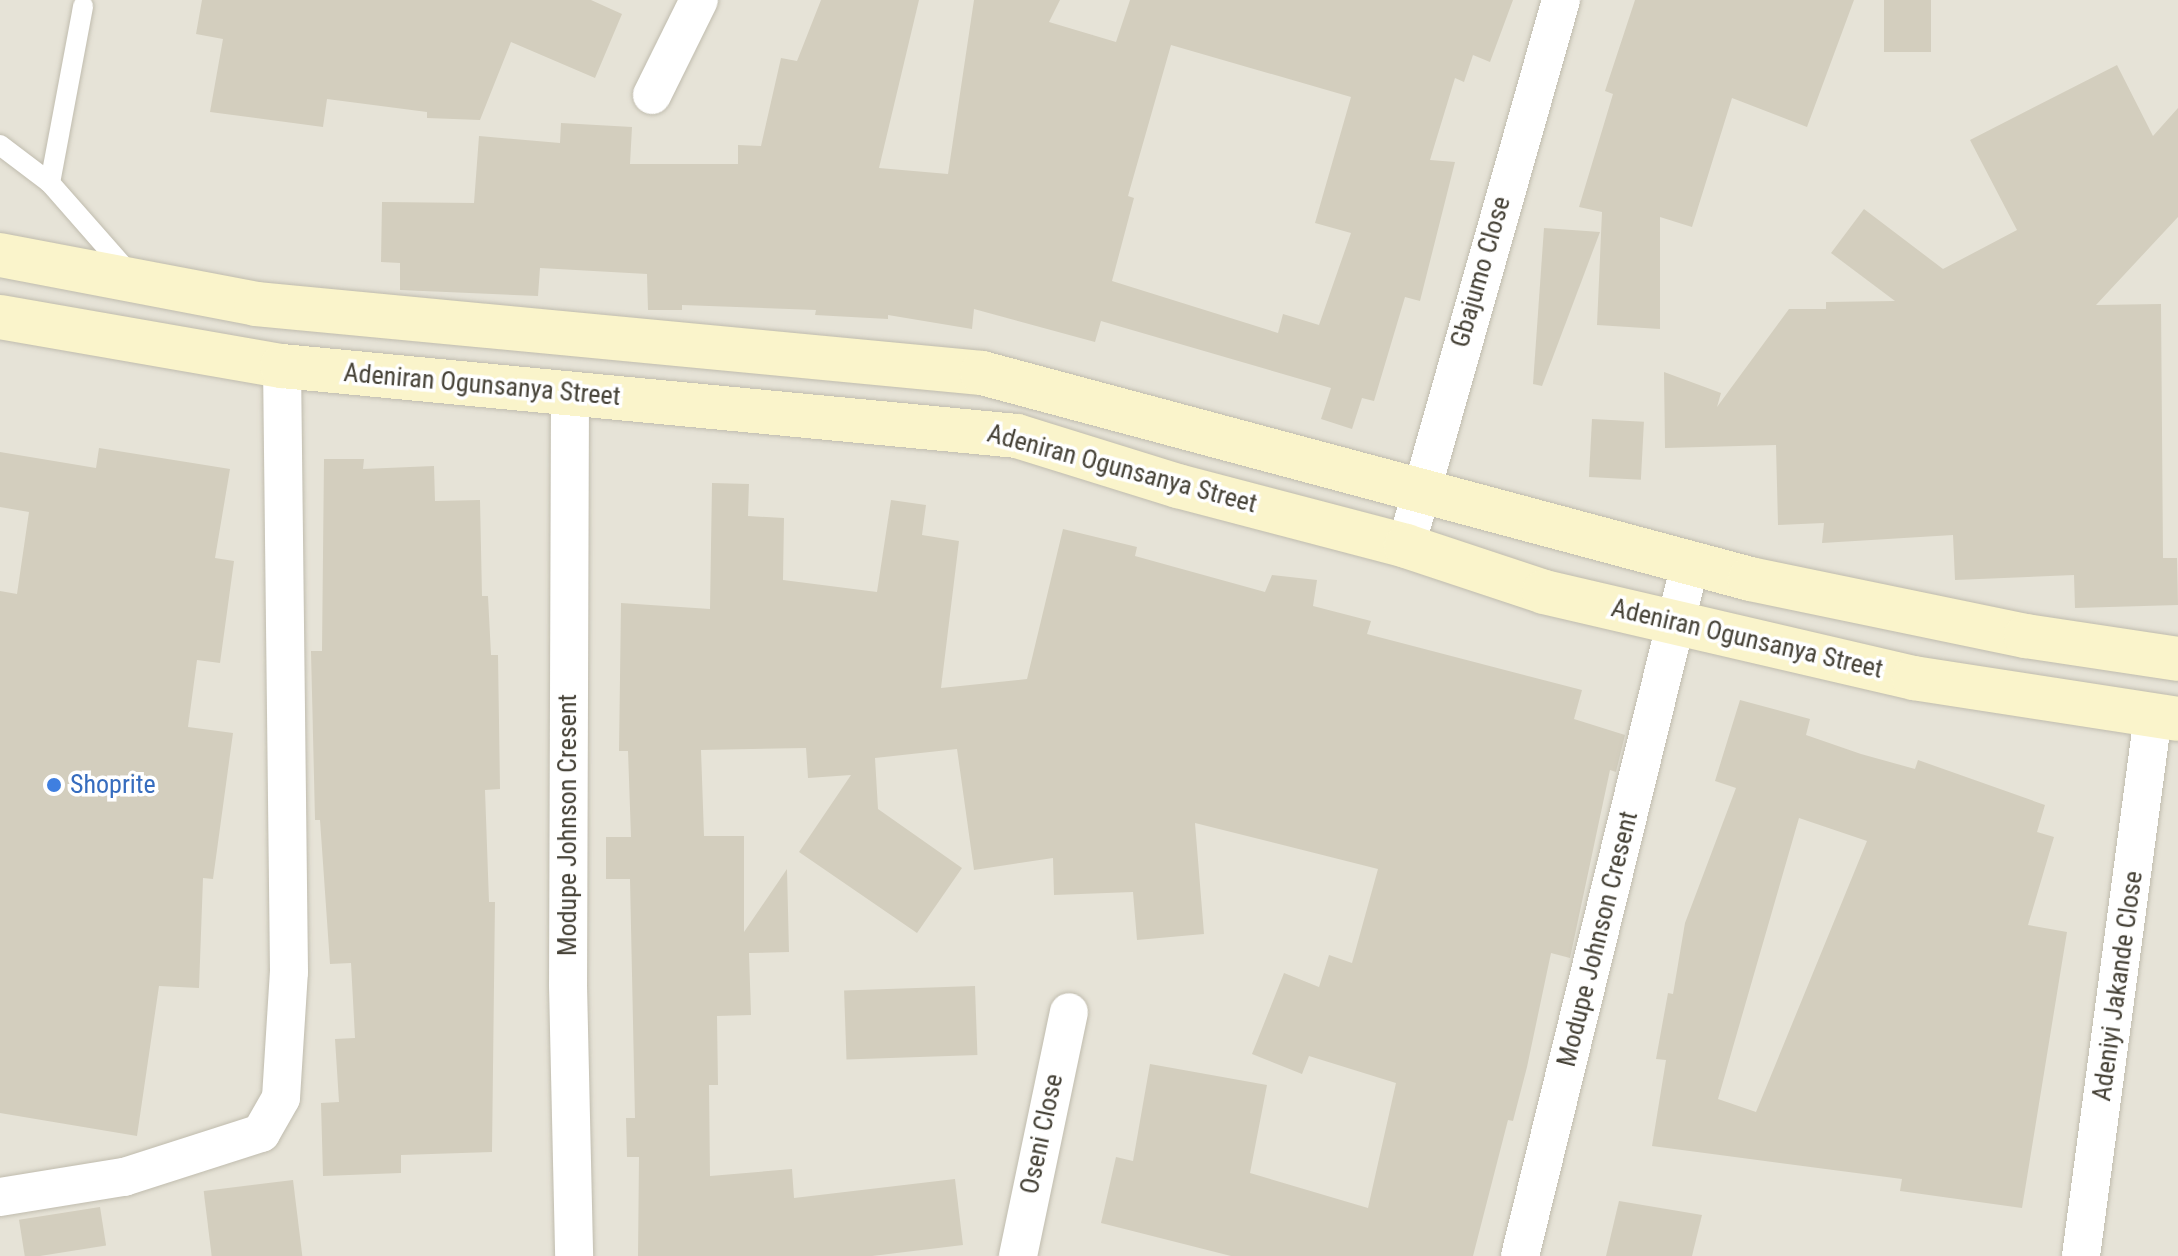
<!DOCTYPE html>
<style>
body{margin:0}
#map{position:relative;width:2178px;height:1256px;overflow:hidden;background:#f3f1e8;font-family:"Roboto Condensed",sans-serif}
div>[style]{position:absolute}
.residential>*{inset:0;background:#e6e3d7;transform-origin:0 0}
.building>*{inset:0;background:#d3cebe;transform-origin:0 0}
.roads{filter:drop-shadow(0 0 2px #c0bcae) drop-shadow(0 0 2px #c0bcae)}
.lane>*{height:20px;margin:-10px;padding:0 10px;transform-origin:10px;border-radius:10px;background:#fff}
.street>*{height:38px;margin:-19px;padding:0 19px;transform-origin:19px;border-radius:19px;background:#fff}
.secondary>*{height:44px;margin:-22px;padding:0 22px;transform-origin:22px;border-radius:22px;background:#faf4cb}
.dots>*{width:22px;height:22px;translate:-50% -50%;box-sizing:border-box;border:4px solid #fff;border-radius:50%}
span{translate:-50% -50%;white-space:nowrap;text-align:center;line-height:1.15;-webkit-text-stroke:7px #fff;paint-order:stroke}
.street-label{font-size:26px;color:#464237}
.shop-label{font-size:26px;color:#366cbe}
.left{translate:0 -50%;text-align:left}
</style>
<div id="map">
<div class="residential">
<i style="left:0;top:0;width:2178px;height:1256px"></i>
</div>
<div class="building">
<i style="clip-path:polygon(202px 0,591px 0,622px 14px,595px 78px,511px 42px,480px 120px,427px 118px,427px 112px,327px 99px,323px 127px,210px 112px,223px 39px,196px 34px)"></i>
<i style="clip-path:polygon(evenodd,821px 0,919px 0,879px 168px,948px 174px,974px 0,1060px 0,1049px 22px,1116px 42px,1130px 0,1513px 0,1490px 62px,1473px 55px,1464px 82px,1455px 78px,1430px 160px,1455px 162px,1420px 301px,1405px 297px,1374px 401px,1362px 398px,1352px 429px,1321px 419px,1331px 388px,1101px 321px,1095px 342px,974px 309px,972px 329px,888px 315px,888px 319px,815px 315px,816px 310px,682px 305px,682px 310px,648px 310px,647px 274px,540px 268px,538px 296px,400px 290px,400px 263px,381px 262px,382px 202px,474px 203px,479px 136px,560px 143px,561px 123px,632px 127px,630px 164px,738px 164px,738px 145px,761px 146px,781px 58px,797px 61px,821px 0,1171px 45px,1351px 97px,1315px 223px,1351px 233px,1319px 325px,1283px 314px,1278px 333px,1112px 281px,1134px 198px,1128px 196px,1171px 45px)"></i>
<i style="clip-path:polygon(1635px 0,1854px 0,1807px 127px,1732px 98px,1692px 227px,1660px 217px,1660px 329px,1597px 325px,1602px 212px,1579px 207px,1613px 94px,1605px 91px)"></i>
<i style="left:1884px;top:0;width:47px;height:52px"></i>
<i style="clip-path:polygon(2117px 65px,2153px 136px,2178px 108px,2178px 217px,2096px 305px,2161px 304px,2163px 558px,2177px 558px,2178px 605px,2075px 608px,2074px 575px,1955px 580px,1953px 535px,1822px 543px,1824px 523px,1778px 525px,1776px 445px,1665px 448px,1664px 372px,1721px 393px,1717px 407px,1789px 309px,1826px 309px,1826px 302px,1895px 301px,1831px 253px,1864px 209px,1943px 269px,2017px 230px,1970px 140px)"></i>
<i style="clip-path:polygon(1544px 228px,1600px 232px,1542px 386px,1533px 384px)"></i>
<i style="left:1592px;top:419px;width:52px;height:58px;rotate:3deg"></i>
<i style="clip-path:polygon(99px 448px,230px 469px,215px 558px,234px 561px,220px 663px,197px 660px,188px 727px,233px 733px,213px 879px,203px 878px,199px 988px,159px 986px,137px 1136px,0 1113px,0 591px,17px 594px,29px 512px,0 507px,0 452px,96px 468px)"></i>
<i style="clip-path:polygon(324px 459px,364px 459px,363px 469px,434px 466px,435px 501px,480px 500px,482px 596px,488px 596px,491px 655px,498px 655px,500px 789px,485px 790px,489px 902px,495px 902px,492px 1152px,401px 1155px,401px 1173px,323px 1176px,321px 1103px,339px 1102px,335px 1039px,355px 1038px,351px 963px,330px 964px,320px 820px,315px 820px,311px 651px,322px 651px)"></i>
<i style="clip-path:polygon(712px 483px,749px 484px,748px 516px,784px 518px,783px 580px,877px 592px,891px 500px,926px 505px,922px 535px,959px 541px,941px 688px,1027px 679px,1063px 529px,1137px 547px,1135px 556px,1265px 592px,1272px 575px,1317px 580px,1313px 606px,1371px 621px,1367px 634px,1582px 690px,1574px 719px,1625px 735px,1616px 772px,1610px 770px,1570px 958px,1551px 953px,1527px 1067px,1513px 1121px,1508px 1120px,1473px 1256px,1231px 1256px,1101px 1223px,1116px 1157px,1133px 1161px,1150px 1064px,1267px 1085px,1250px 1173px,1368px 1208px,1396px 1083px,1309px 1056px,1302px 1074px,1252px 1054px,1284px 973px,1319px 987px,1329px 955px,1352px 963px,1378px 869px,1195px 823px,1204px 934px,1137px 940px,1133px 892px,1054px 895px,1053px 858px,974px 870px,957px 749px,875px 758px,878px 809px,962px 868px,917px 933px,799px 852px,851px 775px,808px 778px,806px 748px,701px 750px,704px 836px,744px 836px,744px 932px,787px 869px,789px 952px,749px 953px,751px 1015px,717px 1016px,718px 1085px,709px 1085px,710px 1176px,792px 1169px,794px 1198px,955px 1179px,963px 1245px,872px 1256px,638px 1256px,639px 1157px,627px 1157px,626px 1118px,635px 1118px,630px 879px,606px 879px,606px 837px,631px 837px,628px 751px,619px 751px,621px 603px,710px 609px)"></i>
<i style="clip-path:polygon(evenodd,1740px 700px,1810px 719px,1806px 735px,1861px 754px,1915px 769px,1918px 760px,2045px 805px,2037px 832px,2054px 837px,2028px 925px,2067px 932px,2022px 1208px,1900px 1191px,1902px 1179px,1652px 1146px,1666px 1060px,1656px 1059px,1668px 993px,1673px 994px,1685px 923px,1736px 788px,1715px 781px,1740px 700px,1799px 818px,1867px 841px,1756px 1112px,1718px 1099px,1799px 818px)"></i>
<i style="left:975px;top:986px;width:69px;height:131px;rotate:88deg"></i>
<i style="left:293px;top:1180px;width:77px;height:90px;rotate:83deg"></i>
<i style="clip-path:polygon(1619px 1201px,1702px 1215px,1692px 1256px,1606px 1256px)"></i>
<i style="left:100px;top:1207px;width:39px;height:82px;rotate:81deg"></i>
</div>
<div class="roads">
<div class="lane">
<i style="left:0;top:145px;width:63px;rotate:37.2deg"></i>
<i style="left:50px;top:183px;width:121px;rotate:48.7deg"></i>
<i style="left:50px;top:183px;width:180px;rotate:-79.4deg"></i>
</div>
<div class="street">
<i style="left:652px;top:95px;width:106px;rotate:-63.7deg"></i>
<i style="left:570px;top:394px;width:591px;rotate:90.19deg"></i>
<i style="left:568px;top:985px;width:271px;rotate:88.7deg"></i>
<i style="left:1406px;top:546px;width:568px;rotate:-74.15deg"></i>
<i style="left:0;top:1197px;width:126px;rotate:-9.2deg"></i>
<i style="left:124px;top:1177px;width:144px;rotate:-17.8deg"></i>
<i style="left:261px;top:1133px;width:40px;rotate:-60.3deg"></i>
<i style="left:281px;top:1098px;width:126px;rotate:-86.4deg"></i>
<i style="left:289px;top:972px;width:606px;rotate:-90.66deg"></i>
<i style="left:1018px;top:1256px;width:249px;rotate:-78.2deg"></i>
<i style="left:1520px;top:1256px;width:713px;rotate:-76.2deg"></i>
<i style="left:2081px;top:1256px;width:545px;rotate:-82.41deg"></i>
</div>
<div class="secondary">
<i style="left:0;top:255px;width:261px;rotate:10.8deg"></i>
<i style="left:256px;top:304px;width:729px;rotate:5.43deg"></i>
<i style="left:982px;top:373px;width:795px;rotate:15.01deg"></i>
<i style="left:1750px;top:579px;width:282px;rotate:11.7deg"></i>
<i style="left:2026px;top:636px;width:154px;rotate:8.6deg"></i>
<i style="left:0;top:317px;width:286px;rotate:9.9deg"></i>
<i style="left:282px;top:366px;width:738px;rotate:5.44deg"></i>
<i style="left:1017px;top:436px;width:169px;rotate:17.3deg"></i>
<i style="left:1178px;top:486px;width:236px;rotate:14.7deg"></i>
<i style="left:1406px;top:546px;width:145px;rotate:18.4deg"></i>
<i style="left:1544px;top:592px;width:380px;rotate:13.1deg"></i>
<i style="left:1914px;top:678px;width:267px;rotate:8.8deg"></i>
</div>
</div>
<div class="dots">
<i style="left:54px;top:785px;background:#3f7fe0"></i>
</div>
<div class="street-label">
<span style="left:1481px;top:272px;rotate:-74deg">Gbajumo Close</span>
<span style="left:482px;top:385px;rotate:5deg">Adeniran Ogunsanya Street</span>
<span style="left:1122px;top:469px;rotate:15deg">Adeniran Ogunsanya Street</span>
<span style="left:1747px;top:639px;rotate:13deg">Adeniran Ogunsanya Street</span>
<span style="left:568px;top:825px;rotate:-90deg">Modupe Johnson Cresent</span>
<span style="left:1598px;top:939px;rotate:-76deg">Modupe Johnson Cresent</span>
<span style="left:2118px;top:986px;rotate:-82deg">Adeniyi Jakande Close</span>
<span style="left:1042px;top:1134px;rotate:-78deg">Oseni Close</span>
</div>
<div class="shop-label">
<span class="left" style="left:70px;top:785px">Shoprite</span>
</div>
</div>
